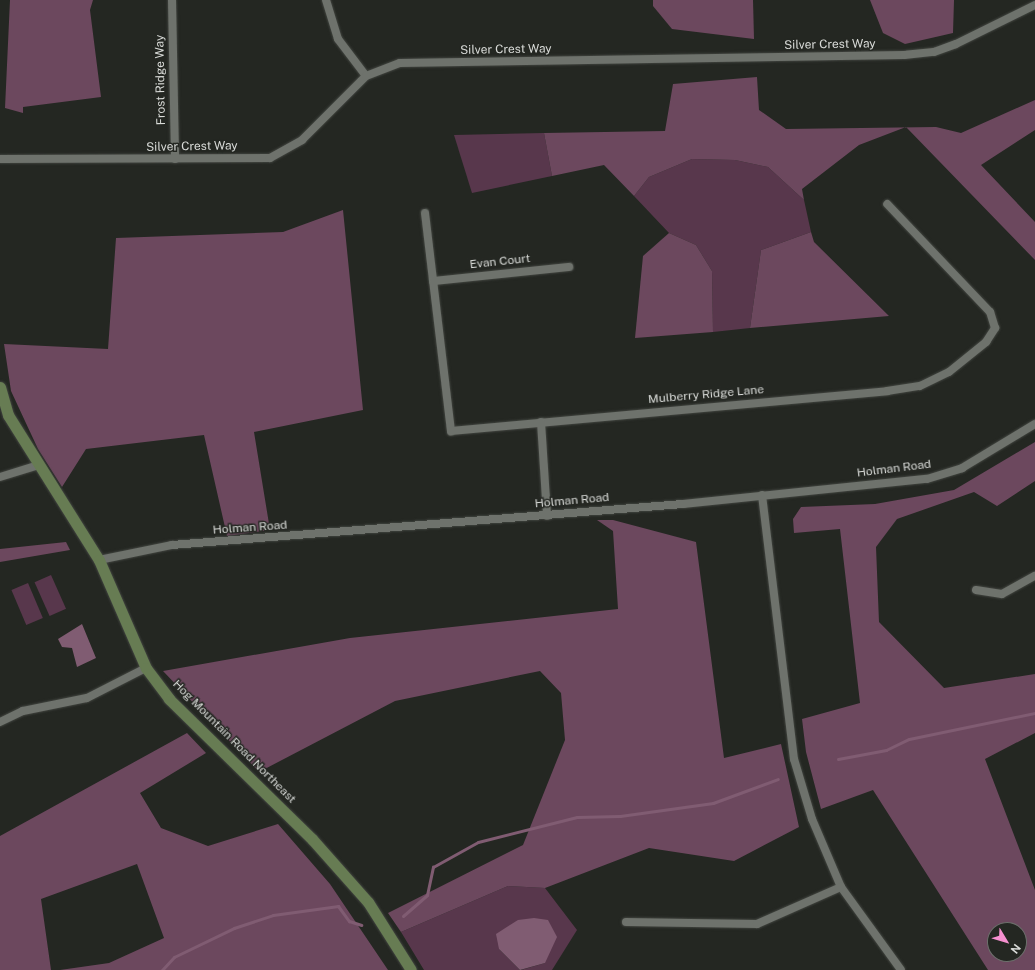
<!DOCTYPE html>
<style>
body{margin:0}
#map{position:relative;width:1035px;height:970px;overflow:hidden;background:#242722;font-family:"Public Sans",sans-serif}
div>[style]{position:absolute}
.green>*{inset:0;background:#58374c;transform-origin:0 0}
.forest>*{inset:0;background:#6c485e}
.water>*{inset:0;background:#805c72}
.stream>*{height:3px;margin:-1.5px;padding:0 1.5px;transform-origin:1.5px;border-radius:1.5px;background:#805c72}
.roads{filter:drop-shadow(0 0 1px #424540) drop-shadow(0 0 1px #424540)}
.street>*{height:8px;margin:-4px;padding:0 4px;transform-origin:4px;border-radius:4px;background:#6e726c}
.secondary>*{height:11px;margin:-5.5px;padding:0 5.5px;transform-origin:5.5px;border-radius:5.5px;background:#677c53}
span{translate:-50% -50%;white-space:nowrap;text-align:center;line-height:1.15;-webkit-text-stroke:3px #242722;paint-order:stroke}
.street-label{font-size:12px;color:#d9dbd8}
.north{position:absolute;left:987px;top:922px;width:40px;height:40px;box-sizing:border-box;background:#242722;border:1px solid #6c6f6b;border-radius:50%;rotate:128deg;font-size:11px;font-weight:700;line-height:16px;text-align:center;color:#d9dbd8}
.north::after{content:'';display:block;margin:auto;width:14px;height:18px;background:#f690d0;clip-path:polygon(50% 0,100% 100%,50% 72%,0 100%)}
</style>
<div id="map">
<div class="green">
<i style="clip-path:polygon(544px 133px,552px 176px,472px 193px,454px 135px)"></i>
<i style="clip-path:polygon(692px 159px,735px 160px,768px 167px,804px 200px,811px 232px,761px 250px,750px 328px,713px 332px,712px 271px,696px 245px,669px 233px,634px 196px,649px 177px)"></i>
<i style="left:51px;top:575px;width:37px;height:18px;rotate:66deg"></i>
<i style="left:28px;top:583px;width:38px;height:18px;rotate:67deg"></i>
<i style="clip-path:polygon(508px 886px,545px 888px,577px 930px,552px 970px,521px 970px,545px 963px,499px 949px,520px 970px,424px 970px,401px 932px)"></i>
</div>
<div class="forest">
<i style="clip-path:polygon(10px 0,93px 0,90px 10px,101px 97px,23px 107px,23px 113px,5px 108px)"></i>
<i style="clip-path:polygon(653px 0,753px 0,754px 39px,672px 29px,653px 6px)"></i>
<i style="clip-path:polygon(870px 0,954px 0,953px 33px,905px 44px,883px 33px)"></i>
<i style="clip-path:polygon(757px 77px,759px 110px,786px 129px,936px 127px,961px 133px,1035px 100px,1035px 130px,981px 165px,1035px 222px,1035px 260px,906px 127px,859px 145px,802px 189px,804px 200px,768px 167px,735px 160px,692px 159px,649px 177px,634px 196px,604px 165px,552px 176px,544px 133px,665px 131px,673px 84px)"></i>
<i style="clip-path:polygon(343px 210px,363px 410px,254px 432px,270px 530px,227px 536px,204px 435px,86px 449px,62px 487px,38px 449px,11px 391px,4px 344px,108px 349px,116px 238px,283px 232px)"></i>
<i style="clip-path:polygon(811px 232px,814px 242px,889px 316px,750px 328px,761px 250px)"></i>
<i style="clip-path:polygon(669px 233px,696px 245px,712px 271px,713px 332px,635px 338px,643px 256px)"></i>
<i style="clip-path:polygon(evenodd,1035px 442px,1035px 481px,997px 506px,974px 492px,897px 519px,876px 547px,879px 622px,944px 688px,1035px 674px,1035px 733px,985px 759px,1035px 890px,1035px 970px,988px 970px,873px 790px,821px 809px,806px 752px,802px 719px,860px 703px,840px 529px,794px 533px,793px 519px,801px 507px,875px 504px,954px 490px,1035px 442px,995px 930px,1019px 930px,1019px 954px,995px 954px,995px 930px)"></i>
<i style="clip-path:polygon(597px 520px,613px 520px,696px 542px,724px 758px,781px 744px,799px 827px,734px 861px,649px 848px,545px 888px,508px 886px,401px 932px,388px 913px,523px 845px,565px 740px,561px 693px,540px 671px,395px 701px,259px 772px,163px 671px,350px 638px,618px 609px,613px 531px)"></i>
<i style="clip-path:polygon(66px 542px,70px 550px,0 562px,0 549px)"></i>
<i style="clip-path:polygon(187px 733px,206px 753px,140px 793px,161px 828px,208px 846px,278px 824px,330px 884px,388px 970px,60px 970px,109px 963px,164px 938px,137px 864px,41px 899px,51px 970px,0 970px,0 836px)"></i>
</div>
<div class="water">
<i style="clip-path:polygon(82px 624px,96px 658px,77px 667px,72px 648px,62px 647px,58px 639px)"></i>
<i style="clip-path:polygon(534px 918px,548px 920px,557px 937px,545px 963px,520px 970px,499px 949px,496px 934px,518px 920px)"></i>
</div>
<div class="stream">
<i style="left:838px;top:759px;width:49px;rotate:-10.6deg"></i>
<i style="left:886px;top:750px;width:25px;rotate:-26deg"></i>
<i style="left:909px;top:739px;width:129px;rotate:-11.7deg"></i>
<i style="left:403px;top:916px;width:32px;rotate:-41deg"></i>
<i style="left:427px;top:895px;width:29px;rotate:-78deg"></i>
<i style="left:433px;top:867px;width:51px;rotate:-29.1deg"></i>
<i style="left:478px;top:842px;width:102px;rotate:-14.2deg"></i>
<i style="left:577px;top:817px;width:43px;rotate:-1.3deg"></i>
<i style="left:620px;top:816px;width:94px;rotate:-8deg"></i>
<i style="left:713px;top:803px;width:69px;rotate:-20.3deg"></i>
<i style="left:162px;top:970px;width:18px;rotate:-47deg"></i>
<i style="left:174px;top:957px;width:67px;rotate:-25.8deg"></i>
<i style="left:234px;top:928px;width:41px;rotate:-18.4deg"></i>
<i style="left:273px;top:915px;width:66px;rotate:-7.9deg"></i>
<i style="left:338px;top:906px;width:19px;rotate:54deg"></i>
<i style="left:349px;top:921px;width:13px;rotate:18deg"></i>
</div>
<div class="roads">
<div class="street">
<i style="left:172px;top:0;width:159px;rotate:88.9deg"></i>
<i style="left:326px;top:0;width:41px;rotate:72.9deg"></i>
<i style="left:338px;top:39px;width:46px;rotate:52.9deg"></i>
<i style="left:0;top:159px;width:270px;rotate:-0.2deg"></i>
<i style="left:270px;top:158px;width:37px;rotate:-29deg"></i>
<i style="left:302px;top:140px;width:91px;rotate:-45deg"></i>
<i style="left:366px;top:76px;width:36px;rotate:-21deg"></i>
<i style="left:400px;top:63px;width:504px;rotate:-0.91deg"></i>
<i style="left:904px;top:55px;width:30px;rotate:-6deg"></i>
<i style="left:934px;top:52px;width:23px;rotate:-20deg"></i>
<i style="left:956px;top:44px;width:88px;rotate:-26.3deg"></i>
<i style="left:425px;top:213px;width:220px;rotate:83.2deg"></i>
<i style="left:451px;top:431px;width:438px;rotate:-5.2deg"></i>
<i style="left:887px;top:391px;width:33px;rotate:-9deg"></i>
<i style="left:920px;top:386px;width:32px;rotate:-26deg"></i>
<i style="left:949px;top:372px;width:48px;rotate:-39deg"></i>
<i style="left:986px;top:342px;width:17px;rotate:-57deg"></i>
<i style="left:995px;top:328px;width:17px;rotate:-107deg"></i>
<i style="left:990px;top:312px;width:149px;rotate:-133.6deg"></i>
<i style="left:433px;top:281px;width:137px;rotate:-5.9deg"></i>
<i style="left:541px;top:422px;width:94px;rotate:86.3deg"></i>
<i style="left:0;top:477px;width:41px;rotate:-17.1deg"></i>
<i style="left:762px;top:495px;width:266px;rotate:83.1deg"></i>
<i style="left:794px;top:759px;width:63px;rotate:73.3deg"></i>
<i style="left:812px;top:819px;width:74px;rotate:66.9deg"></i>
<i style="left:841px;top:887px;width:102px;rotate:54.1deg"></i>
<i style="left:99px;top:560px;width:75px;rotate:-11.6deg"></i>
<i style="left:172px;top:545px;width:513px;rotate:-4.59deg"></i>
<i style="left:683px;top:504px;width:245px;rotate:-5.9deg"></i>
<i style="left:927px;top:479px;width:37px;rotate:-17deg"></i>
<i style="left:962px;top:468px;width:85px;rotate:-31.1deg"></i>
<i style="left:976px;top:590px;width:26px;rotate:9deg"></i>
<i style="left:1002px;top:594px;width:38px;rotate:-29deg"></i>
<i style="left:0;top:722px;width:25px;rotate:-26deg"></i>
<i style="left:23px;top:711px;width:65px;rotate:-11.5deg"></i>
<i style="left:87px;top:698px;width:66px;rotate:-27deg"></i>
<i style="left:626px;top:922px;width:131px;rotate:0.9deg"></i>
<i style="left:757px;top:924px;width:92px;rotate:-23.8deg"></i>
</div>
<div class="secondary">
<i style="left:0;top:387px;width:29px;rotate:74deg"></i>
<i style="left:8px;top:415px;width:171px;rotate:57.9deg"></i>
<i style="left:99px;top:560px;width:118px;rotate:66.5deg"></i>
<i style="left:146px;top:668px;width:39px;rotate:53deg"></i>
<i style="left:169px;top:699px;width:200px;rotate:44.4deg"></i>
<i style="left:312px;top:839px;width:84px;rotate:48.4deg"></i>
<i style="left:368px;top:902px;width:80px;rotate:57.7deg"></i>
</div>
</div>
<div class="street-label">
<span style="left:830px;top:45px;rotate:-1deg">Silver Crest Way</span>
<span style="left:506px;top:50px;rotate:-1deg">Silver Crest Way</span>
<span style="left:161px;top:80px;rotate:-91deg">Frost Ridge Way</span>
<span style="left:192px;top:147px;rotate:-1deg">Silver Crest Way</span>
<span style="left:500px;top:262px;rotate:-6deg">Evan Court</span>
<span style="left:706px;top:395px;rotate:-5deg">Mulberry Ridge Lane</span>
<span style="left:894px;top:469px;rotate:-7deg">Holman Road</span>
<span style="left:572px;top:501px;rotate:-5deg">Holman Road</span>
<span style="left:250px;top:528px;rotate:-4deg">Holman Road</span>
<span style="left:234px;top:742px;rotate:45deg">Hog Mountain Road Northeast</span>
</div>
<div class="north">N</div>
</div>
